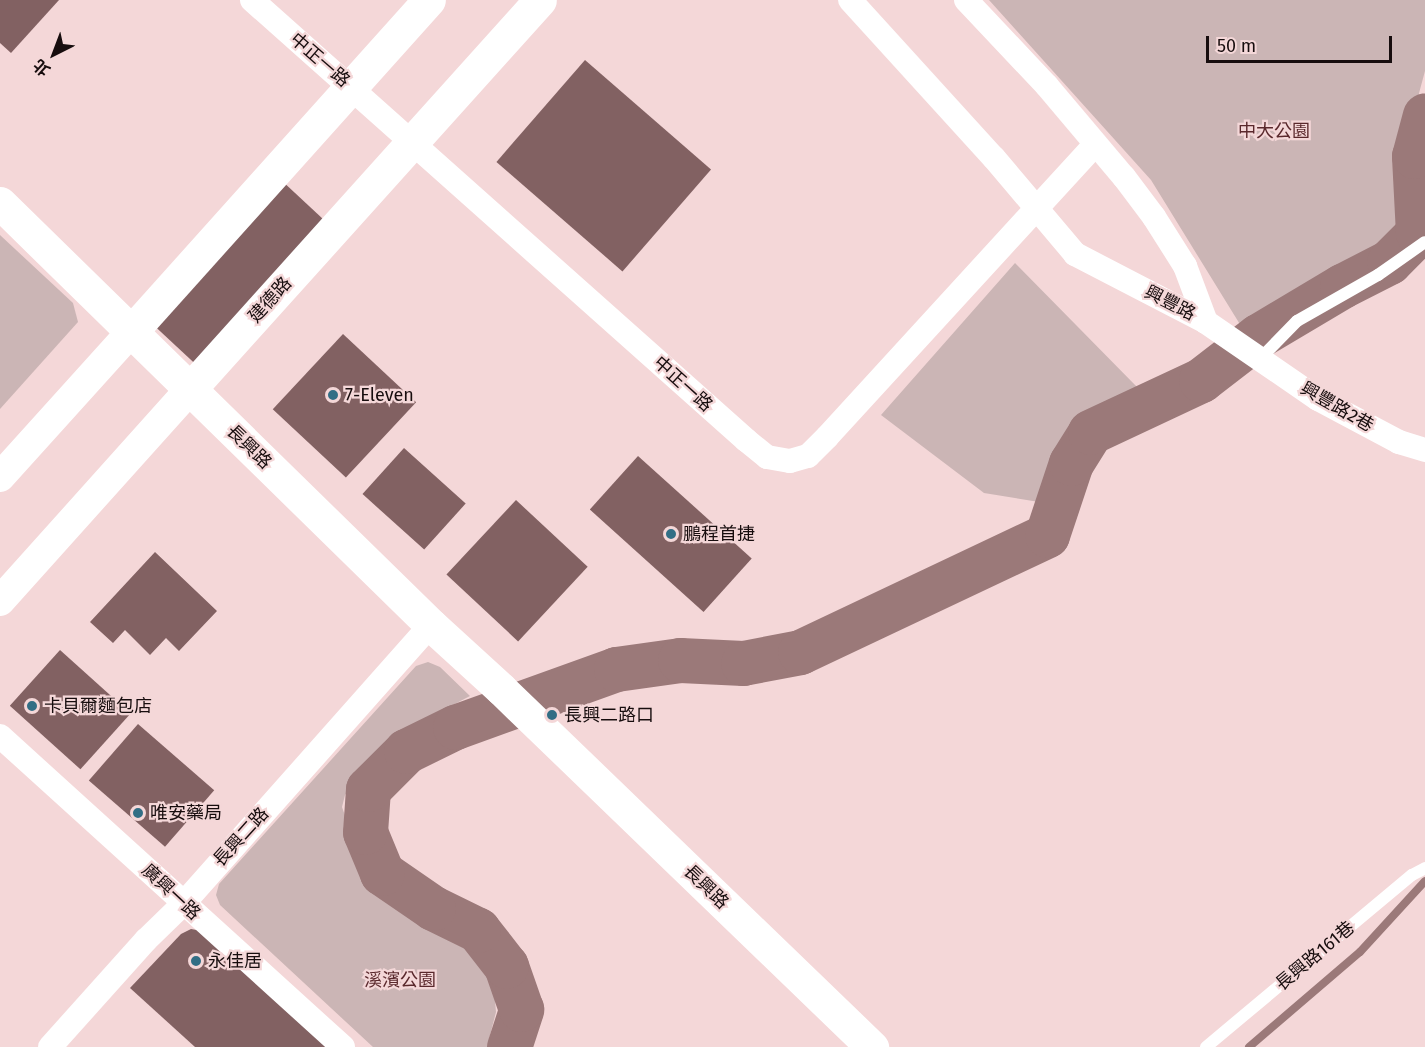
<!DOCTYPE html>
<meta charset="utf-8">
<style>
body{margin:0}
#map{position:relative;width:1425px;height:1047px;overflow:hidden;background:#f4d7d8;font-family:"Fira Sans","Noto Sans TC",sans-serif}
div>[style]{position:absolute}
.green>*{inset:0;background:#cbb5b5}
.stream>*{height:8px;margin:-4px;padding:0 4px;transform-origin:4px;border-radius:4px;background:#9b7979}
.river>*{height:45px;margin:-22.5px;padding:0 22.5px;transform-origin:22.5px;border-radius:22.5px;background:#9b7979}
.building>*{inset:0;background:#826162;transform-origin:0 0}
.service>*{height:12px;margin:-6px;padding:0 6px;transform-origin:6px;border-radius:6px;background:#fff}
.minor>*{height:24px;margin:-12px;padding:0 12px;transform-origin:12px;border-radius:12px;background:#fff}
.tertiary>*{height:30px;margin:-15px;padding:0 15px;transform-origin:15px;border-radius:15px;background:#fff}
.secondary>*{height:33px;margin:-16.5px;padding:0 16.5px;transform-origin:16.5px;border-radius:16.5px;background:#fff}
.dots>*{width:16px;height:16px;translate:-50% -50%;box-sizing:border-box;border:3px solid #f4d7d8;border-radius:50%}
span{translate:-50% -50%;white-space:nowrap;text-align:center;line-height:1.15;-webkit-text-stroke:4.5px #f4d7d8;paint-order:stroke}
.street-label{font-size:18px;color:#170d0e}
.park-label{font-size:18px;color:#5a282c}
.poi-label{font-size:18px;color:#170d0e}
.left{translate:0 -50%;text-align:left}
.north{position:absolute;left:24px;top:24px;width:60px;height:60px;-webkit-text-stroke:4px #f4d7d8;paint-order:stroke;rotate:222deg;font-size:16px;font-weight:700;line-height:24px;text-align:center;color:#170d0e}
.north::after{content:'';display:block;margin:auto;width:21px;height:27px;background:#170d0e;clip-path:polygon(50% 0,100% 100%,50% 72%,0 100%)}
.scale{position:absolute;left:1206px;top:36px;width:186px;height:27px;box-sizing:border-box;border:3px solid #170d0e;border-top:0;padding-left:8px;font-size:18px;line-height:21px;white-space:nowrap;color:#170d0e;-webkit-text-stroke:4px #f4d7d8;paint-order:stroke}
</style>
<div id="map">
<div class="green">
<i style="clip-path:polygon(989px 0,1425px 0,1425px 71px,1398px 171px,1405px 236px,1241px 326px,1151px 180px)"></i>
<i style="clip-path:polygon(0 235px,73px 303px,78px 322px,0 409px)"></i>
<i style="clip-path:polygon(1015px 263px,1137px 387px,1082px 415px,1039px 502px,984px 493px,881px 415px)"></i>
<i style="clip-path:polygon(428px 662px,440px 667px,470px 696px,405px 730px,391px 741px,371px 760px,345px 795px,342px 807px,359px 856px,378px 888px,414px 914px,456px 927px,480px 948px,492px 967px,496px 1012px,487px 1047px,373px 1047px,220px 905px,216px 895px,219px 884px,416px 666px)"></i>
</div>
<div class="stream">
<i style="left:1249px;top:1047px;width:146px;rotate:-40.6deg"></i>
<i style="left:1360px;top:952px;width:96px;rotate:-47.5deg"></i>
</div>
<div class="river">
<i style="left:509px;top:1047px;width:40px;rotate:-72deg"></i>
<i style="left:521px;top:1009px;width:46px;rotate:-109.2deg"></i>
<i style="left:506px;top:966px;width:46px;rotate:-127.9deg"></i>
<i style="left:478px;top:930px;width:50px;rotate:-153.9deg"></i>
<i style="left:433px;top:908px;width:62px;rotate:-145.5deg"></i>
<i style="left:382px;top:873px;width:44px;rotate:-112.5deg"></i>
<i style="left:365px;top:832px;width:43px;rotate:-86deg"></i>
<i style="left:368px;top:789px;width:54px;rotate:-45deg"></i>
<i style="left:406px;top:751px;width:55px;rotate:-26.1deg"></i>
<i style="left:455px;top:727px;width:171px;rotate:-19.8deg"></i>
<i style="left:616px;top:669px;width:65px;rotate:-8deg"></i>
<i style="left:680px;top:660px;width:63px;rotate:2.7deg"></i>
<i style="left:743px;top:663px;width:58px;rotate:-10.9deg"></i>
<i style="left:800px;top:652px;width:273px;rotate:-25.3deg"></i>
<i style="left:1047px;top:535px;width:76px;rotate:-71.6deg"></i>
<i style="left:1071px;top:463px;width:36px;rotate:-58deg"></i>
<i style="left:1090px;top:432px;width:123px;rotate:-25.1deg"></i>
<i style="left:1201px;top:380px;width:72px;rotate:-37.7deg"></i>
<i style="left:1258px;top:336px;width:98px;rotate:-30.8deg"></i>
<i style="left:1342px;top:286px;width:53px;rotate:-27.1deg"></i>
<i style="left:1389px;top:262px;width:41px;rotate:-45deg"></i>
<i style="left:1418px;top:233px;width:77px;rotate:-93deg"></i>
<i style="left:1414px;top:156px;width:42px;rotate:-75deg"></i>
</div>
<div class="building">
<i style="clip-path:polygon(0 0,59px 0,11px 53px,0 43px)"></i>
<i style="left:585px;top:60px;width:167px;height:135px;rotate:41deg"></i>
<i style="left:280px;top:179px;width:65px;height:193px;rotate:43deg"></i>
<i style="left:343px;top:334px;width:100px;height:103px;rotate:43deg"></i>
<i style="left:404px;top:448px;width:83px;height:62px;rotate:42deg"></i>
<i style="left:638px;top:456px;width:153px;height:72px;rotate:42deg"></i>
<i style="left:516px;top:500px;width:98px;height:102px;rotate:43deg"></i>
<i style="clip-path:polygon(155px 552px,217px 611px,179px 651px,166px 638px,150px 655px,125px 630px,113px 643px,90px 622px)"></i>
<i style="left:60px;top:650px;width:95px;height:75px;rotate:42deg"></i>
<i style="left:138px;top:724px;width:101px;height:75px;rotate:41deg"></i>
<i style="clip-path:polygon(191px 929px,202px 931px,332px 1047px,195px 1047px,130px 988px,181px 934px)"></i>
</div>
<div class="service">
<i style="left:1260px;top:359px;width:53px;rotate:-45.8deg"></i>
<i style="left:1297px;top:321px;width:93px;rotate:-29.6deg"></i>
<i style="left:1378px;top:275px;width:57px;rotate:-35.1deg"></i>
<i style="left:1206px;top:1047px;width:268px;rotate:-39.9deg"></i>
<i style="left:1412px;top:875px;width:15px;rotate:-28deg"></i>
</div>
<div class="minor">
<i style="left:252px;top:0;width:662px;rotate:41.69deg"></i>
<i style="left:746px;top:440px;width:27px;rotate:39deg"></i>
<i style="left:767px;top:457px;width:23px;rotate:10deg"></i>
<i style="left:790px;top:461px;width:19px;rotate:-16deg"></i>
<i style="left:808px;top:456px;width:27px;rotate:-45deg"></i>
<i style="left:827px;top:437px;width:396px;rotate:-47.5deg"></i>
<i style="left:850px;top:0;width:214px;rotate:47.7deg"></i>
<i style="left:994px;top:158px;width:126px;rotate:49.8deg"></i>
<i style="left:1075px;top:254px;width:148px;rotate:27.4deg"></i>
<i style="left:1206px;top:322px;width:136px;rotate:34.5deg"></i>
<i style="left:1318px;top:399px;width:92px;rotate:28deg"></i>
<i style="left:1399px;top:442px;width:27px;rotate:17deg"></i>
<i style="left:966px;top:0;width:118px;rotate:46.7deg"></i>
<i style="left:1047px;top:86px;width:119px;rotate:49.8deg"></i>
<i style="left:1124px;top:177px;width:50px;rotate:53.1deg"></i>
<i style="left:1154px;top:217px;width:58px;rotate:57.7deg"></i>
<i style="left:1185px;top:266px;width:60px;rotate:69.4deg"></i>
<i style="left:0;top:736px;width:463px;rotate:42.2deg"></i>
<i style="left:50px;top:1047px;width:144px;rotate:-48.1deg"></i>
<i style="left:146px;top:940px;width:52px;rotate:-44.2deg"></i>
<i style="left:183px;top:904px;width:373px;rotate:-48.4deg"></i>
</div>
<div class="tertiary">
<i style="left:0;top:477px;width:195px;rotate:-47.9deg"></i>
<i style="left:0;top:601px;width:285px;rotate:-48.1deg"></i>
</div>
<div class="secondary">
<i style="left:0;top:203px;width:603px;rotate:44.4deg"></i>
<i style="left:431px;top:625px;width:95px;rotate:42.4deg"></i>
<i style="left:501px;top:689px;width:516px;rotate:43.98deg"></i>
<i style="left:131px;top:332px;width:446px;rotate:-48.1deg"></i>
<i style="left:190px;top:389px;width:523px;rotate:-48.02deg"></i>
</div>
<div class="dots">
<i style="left:333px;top:395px;background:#326e85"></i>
<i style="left:671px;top:534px;background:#326e85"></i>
<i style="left:32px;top:706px;background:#326e85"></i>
<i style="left:552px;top:715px;background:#326e85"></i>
<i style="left:138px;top:813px;background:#326e85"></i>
<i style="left:196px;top:961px;background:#326e85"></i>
</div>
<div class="street-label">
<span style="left:320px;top:60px;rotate:41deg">中正一路</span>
<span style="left:270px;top:300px;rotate:-48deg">建德路</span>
<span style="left:1170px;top:303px;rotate:27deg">興豐路</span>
<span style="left:683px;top:384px;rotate:42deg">中正一路</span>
<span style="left:1337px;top:407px;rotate:30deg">興豐路2巷</span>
<span style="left:249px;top:447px;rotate:44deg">長興路</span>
<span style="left:241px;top:837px;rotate:-48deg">長興二路</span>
<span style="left:706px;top:887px;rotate:44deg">長興路</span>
<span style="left:171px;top:892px;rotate:43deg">廣興一路</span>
<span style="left:1315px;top:956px;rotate:-40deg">長興路161巷</span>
</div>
<div class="park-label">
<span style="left:1274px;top:131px">中大公園</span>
<span style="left:400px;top:980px">溪濱公園</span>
</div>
<div class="poi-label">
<span class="left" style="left:345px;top:395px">7-Eleven</span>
<span class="left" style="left:683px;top:534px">鵬程首捷</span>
<span class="left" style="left:44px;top:706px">卡貝爾麵包店</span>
<span class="left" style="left:564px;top:715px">長興二路口</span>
<span class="left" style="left:150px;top:813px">唯安藥局</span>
<span class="left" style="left:208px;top:961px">永佳居</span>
</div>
<div class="north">北</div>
<div class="scale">50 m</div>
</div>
